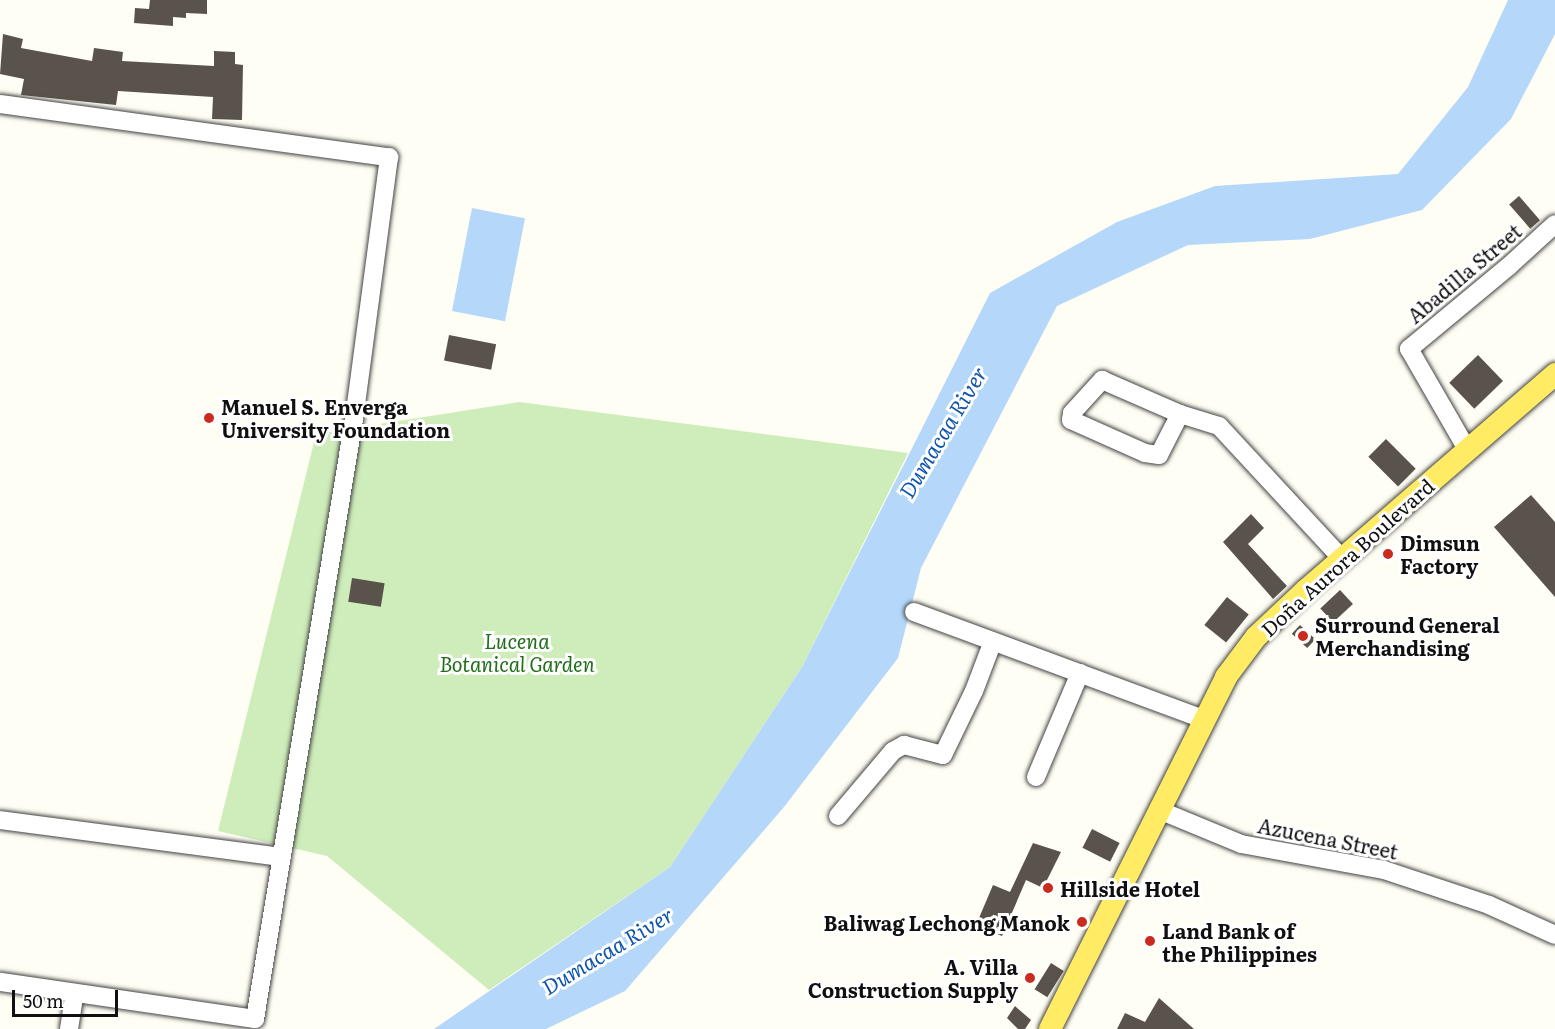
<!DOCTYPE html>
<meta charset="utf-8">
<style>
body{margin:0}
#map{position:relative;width:1555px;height:1029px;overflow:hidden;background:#fffef4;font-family:Literata,serif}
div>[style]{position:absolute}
.green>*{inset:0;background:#ceedba}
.water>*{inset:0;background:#b5d8fa;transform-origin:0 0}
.building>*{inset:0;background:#5a534c;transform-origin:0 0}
.roads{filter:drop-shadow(0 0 2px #434343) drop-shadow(0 0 2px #434343)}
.minor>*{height:18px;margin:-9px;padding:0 9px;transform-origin:9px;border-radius:9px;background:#fff}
.major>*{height:22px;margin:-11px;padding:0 11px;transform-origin:11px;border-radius:11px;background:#ffec64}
.dots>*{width:16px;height:16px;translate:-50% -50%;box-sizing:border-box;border:3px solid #fff;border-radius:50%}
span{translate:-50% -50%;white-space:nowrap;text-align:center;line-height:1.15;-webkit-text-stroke:6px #fff;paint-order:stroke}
.street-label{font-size:20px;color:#101010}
.poi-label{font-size:20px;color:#101010;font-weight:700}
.left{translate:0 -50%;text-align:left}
.right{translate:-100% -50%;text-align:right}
.park-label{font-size:20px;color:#226e1b;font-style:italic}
.water-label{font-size:21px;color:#1055ac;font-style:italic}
.scale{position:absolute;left:12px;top:990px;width:106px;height:27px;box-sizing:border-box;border:3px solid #101010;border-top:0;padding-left:8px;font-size:18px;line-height:21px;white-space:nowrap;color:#101010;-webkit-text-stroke:4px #fff;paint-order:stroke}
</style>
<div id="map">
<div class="green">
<i style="clip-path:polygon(519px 402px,908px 453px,802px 667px,670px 867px,489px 990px,327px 856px,218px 831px,316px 434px)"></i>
</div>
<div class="water">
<i style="clip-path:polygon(1508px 0,1555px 0,1555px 34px,1511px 119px,1422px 210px,1310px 239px,1188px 245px,1057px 306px,921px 568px,898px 658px,784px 807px,625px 991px,546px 1029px,434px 1029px,670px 867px,802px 667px,990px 293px,1117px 222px,1215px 186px,1398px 174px,1468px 87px)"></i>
<i style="left:472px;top:208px;width:54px;height:105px;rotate:11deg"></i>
</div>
<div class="building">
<i style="clip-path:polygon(150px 0,207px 0,207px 14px,186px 13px,186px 18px,173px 17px,173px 26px,134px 23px,135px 8px,149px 9px)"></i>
<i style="clip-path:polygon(3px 34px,23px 39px,21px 48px,92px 61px,94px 48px,123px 52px,122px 61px,214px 66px,214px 51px,235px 52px,235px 64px,243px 65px,242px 120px,212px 119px,213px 97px,118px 91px,116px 105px,21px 95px,24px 79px,0 74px)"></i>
<i style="left:1519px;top:196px;width:32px;height:13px;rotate:49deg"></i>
<i style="left:449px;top:335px;width:48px;height:26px;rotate:11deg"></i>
<i style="left:1478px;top:355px;width:36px;height:40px;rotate:46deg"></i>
<i style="left:1386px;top:439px;width:42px;height:25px;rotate:45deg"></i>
<i style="clip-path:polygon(1531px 495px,1555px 522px,1555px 597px,1494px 527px)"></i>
<i style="clip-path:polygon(1251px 514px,1264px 528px,1248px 544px,1287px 586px,1273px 599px,1223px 542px)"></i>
<i style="left:352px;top:578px;width:33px;height:24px;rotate:9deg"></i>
<i style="left:1340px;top:590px;width:19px;height:27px;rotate:47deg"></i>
<i style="left:1227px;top:597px;width:28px;height:36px;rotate:39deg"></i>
<i style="left:1300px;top:625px;width:21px;height:12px;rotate:43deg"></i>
<i style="left:1092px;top:829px;width:31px;height:21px;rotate:27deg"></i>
<i style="clip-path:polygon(1033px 843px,1061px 852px,1043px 888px,1026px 880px,1002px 936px,976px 925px,993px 885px,1010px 892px)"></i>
<i style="left:1051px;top:963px;width:15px;height:31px;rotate:32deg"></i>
<i style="clip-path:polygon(1159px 998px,1194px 1029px,1117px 1029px,1125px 1013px,1145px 1022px)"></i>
<i style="clip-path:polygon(1015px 1006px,1031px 1020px,1025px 1029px,1018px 1029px,1007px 1018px)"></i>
</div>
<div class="roads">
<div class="minor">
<i style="left:0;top:104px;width:393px;rotate:7.8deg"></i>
<i style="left:389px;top:157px;width:264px;rotate:97.6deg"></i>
<i style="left:354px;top:419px;width:608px;rotate:99.37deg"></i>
<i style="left:255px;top:1019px;width:258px;rotate:-171.7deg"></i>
<i style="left:1180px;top:414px;width:46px;rotate:117.1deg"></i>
<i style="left:1159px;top:455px;width:14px;rotate:-172deg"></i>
<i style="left:1145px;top:453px;width:81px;rotate:-156deg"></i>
<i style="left:1071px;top:420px;width:7px;rotate:-82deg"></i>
<i style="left:1072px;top:413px;width:45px;rotate:-47.7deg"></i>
<i style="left:1102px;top:380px;width:85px;rotate:23.6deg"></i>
<i style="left:1180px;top:414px;width:41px;rotate:17.1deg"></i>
<i style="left:1219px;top:426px;width:181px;rotate:47.2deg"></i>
<i style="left:1468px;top:451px;width:118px;rotate:-120deg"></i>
<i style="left:1409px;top:349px;width:130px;rotate:-39.7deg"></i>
<i style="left:1509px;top:266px;width:62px;rotate:-42.4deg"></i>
<i style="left:914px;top:612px;width:309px;rotate:20.3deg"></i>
<i style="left:1036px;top:777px;width:113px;rotate:-67.1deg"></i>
<i style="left:1159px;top:810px;width:89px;rotate:22.5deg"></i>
<i style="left:1241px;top:844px;width:145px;rotate:10.3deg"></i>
<i style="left:1384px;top:870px;width:111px;rotate:18.4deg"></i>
<i style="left:1489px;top:905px;width:72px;rotate:24.4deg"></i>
<i style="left:838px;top:816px;width:85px;rotate:-49.8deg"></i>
<i style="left:893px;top:751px;width:13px;rotate:-29deg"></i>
<i style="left:904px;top:745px;width:40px;rotate:14.4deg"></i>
<i style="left:943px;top:755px;width:71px;rotate:-64.2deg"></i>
<i style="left:974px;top:691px;width:53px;rotate:-69.2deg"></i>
<i style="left:0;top:820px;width:284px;rotate:7.5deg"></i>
<i style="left:69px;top:1029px;width:36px;rotate:-81deg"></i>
</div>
<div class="major">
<i style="left:1050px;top:1029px;width:394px;rotate:-63.4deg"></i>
<i style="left:1226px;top:677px;width:50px;rotate:-53.1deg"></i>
<i style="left:1256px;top:637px;width:69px;rotate:-43.2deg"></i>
<i style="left:1306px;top:590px;width:330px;rotate:-40.9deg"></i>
</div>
</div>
<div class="dots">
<i style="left:209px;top:418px;background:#ca2b1e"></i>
<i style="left:1388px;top:554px;background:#ca2b1e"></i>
<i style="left:1303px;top:636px;background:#ca2b1e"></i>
<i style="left:1048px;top:888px;background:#ca2b1e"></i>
<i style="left:1082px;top:922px;background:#ca2b1e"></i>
<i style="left:1150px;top:941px;background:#ca2b1e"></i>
<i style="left:1030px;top:978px;background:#ca2b1e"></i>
</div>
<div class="street-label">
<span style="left:1464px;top:273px;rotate:-40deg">Abadilla Street</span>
<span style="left:1347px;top:557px;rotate:-42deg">Doña Aurora Boulevard</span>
<span style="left:1328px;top:838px;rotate:11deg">Azucena Street</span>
</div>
<div class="poi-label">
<span class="left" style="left:221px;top:418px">Manuel S. Enverga<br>University Foundation</span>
<span class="left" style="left:1400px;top:554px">Dimsun<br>Factory</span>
<span class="left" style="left:1315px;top:636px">Surround General<br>Merchandising</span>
<span class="left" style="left:1060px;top:888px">Hillside Hotel</span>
<span class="right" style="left:1070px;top:922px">Baliwag Lechong Manok</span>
<span class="left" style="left:1162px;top:942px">Land Bank of<br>the Philippines</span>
<span class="right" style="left:1018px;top:978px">A. Villa<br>Construction Supply</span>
</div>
<div class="park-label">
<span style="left:517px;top:652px">Lucena<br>Botanical Garden</span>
</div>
<div class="water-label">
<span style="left:942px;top:432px;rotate:-59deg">Dumacaa River</span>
<span style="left:607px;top:950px;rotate:-31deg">Dumacaa River</span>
</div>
<div class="scale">50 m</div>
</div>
